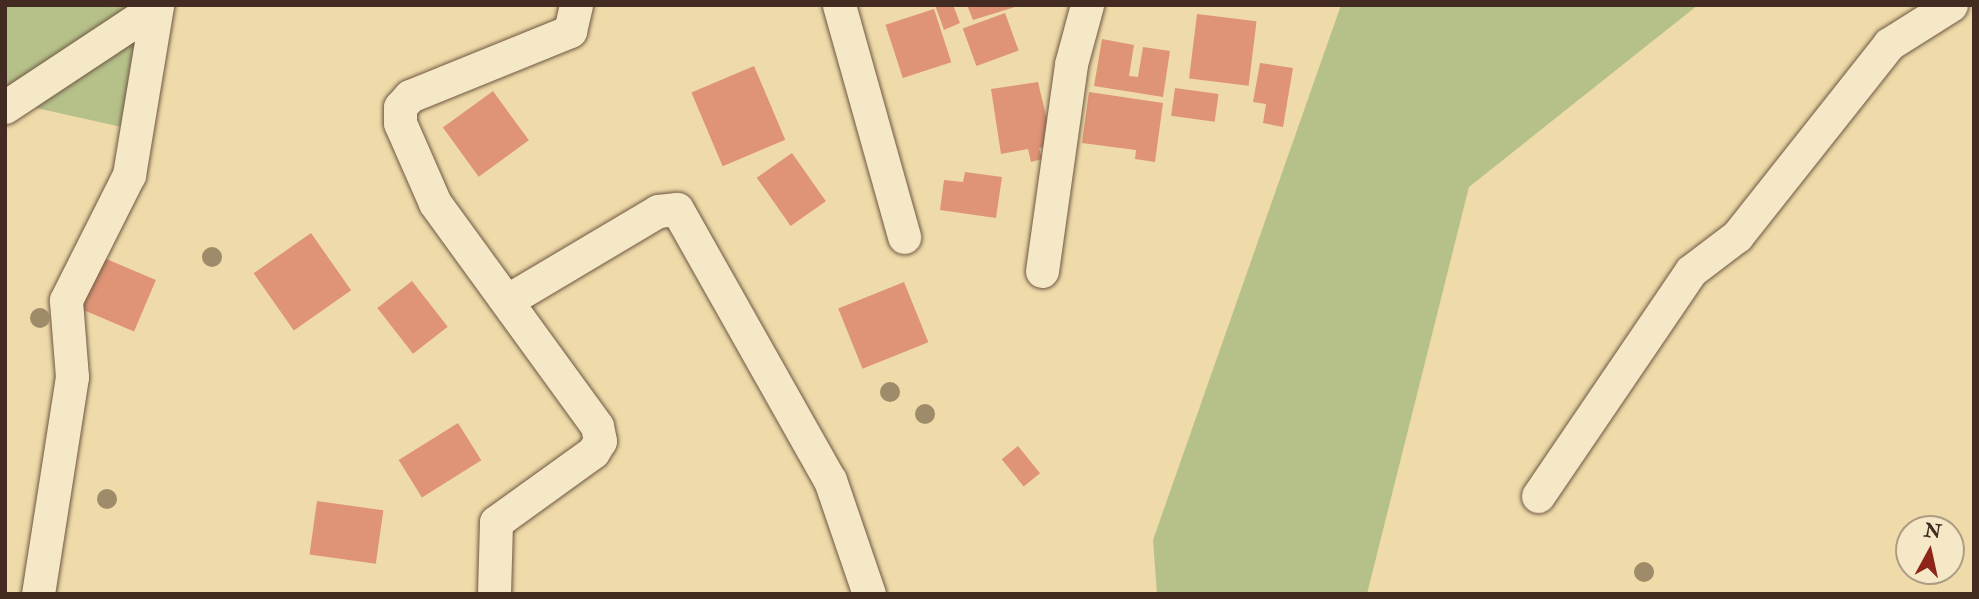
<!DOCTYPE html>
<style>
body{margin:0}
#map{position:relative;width:1979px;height:599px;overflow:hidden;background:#efdba9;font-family:"IM FELL Double Pica",serif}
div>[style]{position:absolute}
.green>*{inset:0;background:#b6c18a}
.building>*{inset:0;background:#de9475;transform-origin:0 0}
.roads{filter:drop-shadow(0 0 2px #6e5743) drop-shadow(0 0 2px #6e5743)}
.minor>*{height:33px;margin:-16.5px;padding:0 16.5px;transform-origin:16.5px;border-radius:16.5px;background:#f5e8c7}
.trees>*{width:20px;height:20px;margin:-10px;border-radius:50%;background:#9d8b6a}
span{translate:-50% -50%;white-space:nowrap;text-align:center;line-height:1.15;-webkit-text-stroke:5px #f5e8c7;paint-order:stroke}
.frame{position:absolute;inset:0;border:7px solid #432b21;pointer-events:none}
.north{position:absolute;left:1895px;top:515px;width:70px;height:70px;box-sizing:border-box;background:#f5e8c7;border:2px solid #ae9c85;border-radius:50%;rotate:8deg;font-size:19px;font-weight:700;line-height:28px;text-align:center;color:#432b21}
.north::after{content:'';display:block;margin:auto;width:24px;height:32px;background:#8f2418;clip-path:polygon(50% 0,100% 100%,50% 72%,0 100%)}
</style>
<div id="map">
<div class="green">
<i style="clip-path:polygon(5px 5px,173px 5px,144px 132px,5px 101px)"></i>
<i style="clip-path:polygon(1341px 5px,1698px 5px,1469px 187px,1367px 594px,1157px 594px,1153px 540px)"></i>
</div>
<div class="building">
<i style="clip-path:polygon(935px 5px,953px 5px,960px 23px,944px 30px)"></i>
<i style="clip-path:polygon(967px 5px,1018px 5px,1018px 6px,973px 20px)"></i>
<i style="left:934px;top:9px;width:56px;height:51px;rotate:72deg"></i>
<i style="left:1005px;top:13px;width:40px;height:45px;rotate:70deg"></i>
<i style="left:1197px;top:14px;width:60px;height:65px;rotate:7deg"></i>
<i style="clip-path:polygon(1102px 39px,1134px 45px,1129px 76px,1138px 77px,1143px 47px,1170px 51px,1163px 97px,1094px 86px)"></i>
<i style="clip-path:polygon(1260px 63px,1293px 68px,1283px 127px,1263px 123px,1266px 104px,1253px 102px)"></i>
<i style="left:754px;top:66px;width:80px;height:68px;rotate:67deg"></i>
<i style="clip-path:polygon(1038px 82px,1053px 145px,1039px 148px,1042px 159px,1031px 162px,1028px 149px,1001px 154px,991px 89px)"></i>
<i style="left:1175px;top:88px;width:44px;height:28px;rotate:8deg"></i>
<i style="left:493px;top:91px;width:61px;height:62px;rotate:54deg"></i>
<i style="clip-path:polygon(1089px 92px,1163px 103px,1155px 162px,1135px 159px,1136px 150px,1082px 143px)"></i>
<i style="left:792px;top:153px;width:59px;height:43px;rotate:55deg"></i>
<i style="clip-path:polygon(965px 172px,1002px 177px,996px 218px,940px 210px,944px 180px,963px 182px)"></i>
<i style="left:311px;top:233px;width:70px;height:70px;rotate:55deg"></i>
<i style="left:97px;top:255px;width:64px;height:56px;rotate:23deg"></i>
<i style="left:412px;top:281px;width:58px;height:44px;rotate:52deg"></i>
<i style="left:904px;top:282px;width:65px;height:71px;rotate:68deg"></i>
<i style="left:458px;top:423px;width:44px;height:70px;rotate:58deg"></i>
<i style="left:1018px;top:446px;width:35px;height:21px;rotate:51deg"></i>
<i style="left:317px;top:501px;width:67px;height:54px;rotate:8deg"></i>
</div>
<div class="roads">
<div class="minor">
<i style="left:839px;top:5px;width:241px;rotate:74.3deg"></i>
<i style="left:5px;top:107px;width:181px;rotate:-33.5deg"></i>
<i style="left:1042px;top:271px;width:209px;rotate:-82deg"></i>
<i style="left:1071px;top:64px;width:61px;rotate:-74.8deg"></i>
<i style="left:508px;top:300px;width:174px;rotate:-30.7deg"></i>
<i style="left:658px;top:211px;width:19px;rotate:-6deg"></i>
<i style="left:677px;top:209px;width:311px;rotate:60.6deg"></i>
<i style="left:830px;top:480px;width:120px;rotate:71.1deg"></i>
<i style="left:1538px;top:496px;width:272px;rotate:-55.8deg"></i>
<i style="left:1691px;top:271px;width:58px;rotate:-37.3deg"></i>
<i style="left:1737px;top:236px;width:245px;rotate:-51.6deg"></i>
<i style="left:1889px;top:44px;width:73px;rotate:-32.2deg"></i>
<i style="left:38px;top:594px;width:220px;rotate:-81.1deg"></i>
<i style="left:72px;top:377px;width:77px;rotate:-94.5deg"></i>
<i style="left:66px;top:300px;width:140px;rotate:-63.3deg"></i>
<i style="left:129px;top:175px;width:172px;rotate:-80.6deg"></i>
<i style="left:494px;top:594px;width:72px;rotate:-88.4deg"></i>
<i style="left:496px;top:522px;width:120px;rotate:-35.8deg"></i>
<i style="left:593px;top:452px;width:13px;rotate:-58deg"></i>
<i style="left:600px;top:441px;width:15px;rotate:-101deg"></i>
<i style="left:597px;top:426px;width:276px;rotate:-126deg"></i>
<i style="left:435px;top:203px;width:87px;rotate:-113.6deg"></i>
<i style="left:400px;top:123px;width:16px;rotate:-90deg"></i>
<i style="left:400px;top:107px;width:15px;rotate:-48deg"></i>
<i style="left:410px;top:96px;width:173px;rotate:-22.1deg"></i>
<i style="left:570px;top:31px;width:27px;rotate:-77deg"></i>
</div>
</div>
<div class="trees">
<i style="left:212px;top:257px"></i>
<i style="left:40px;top:318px"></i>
<i style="left:890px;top:392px"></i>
<i style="left:925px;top:414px"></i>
<i style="left:107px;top:499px"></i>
<i style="left:1644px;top:572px"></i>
</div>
<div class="frame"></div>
<div class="north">N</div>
</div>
